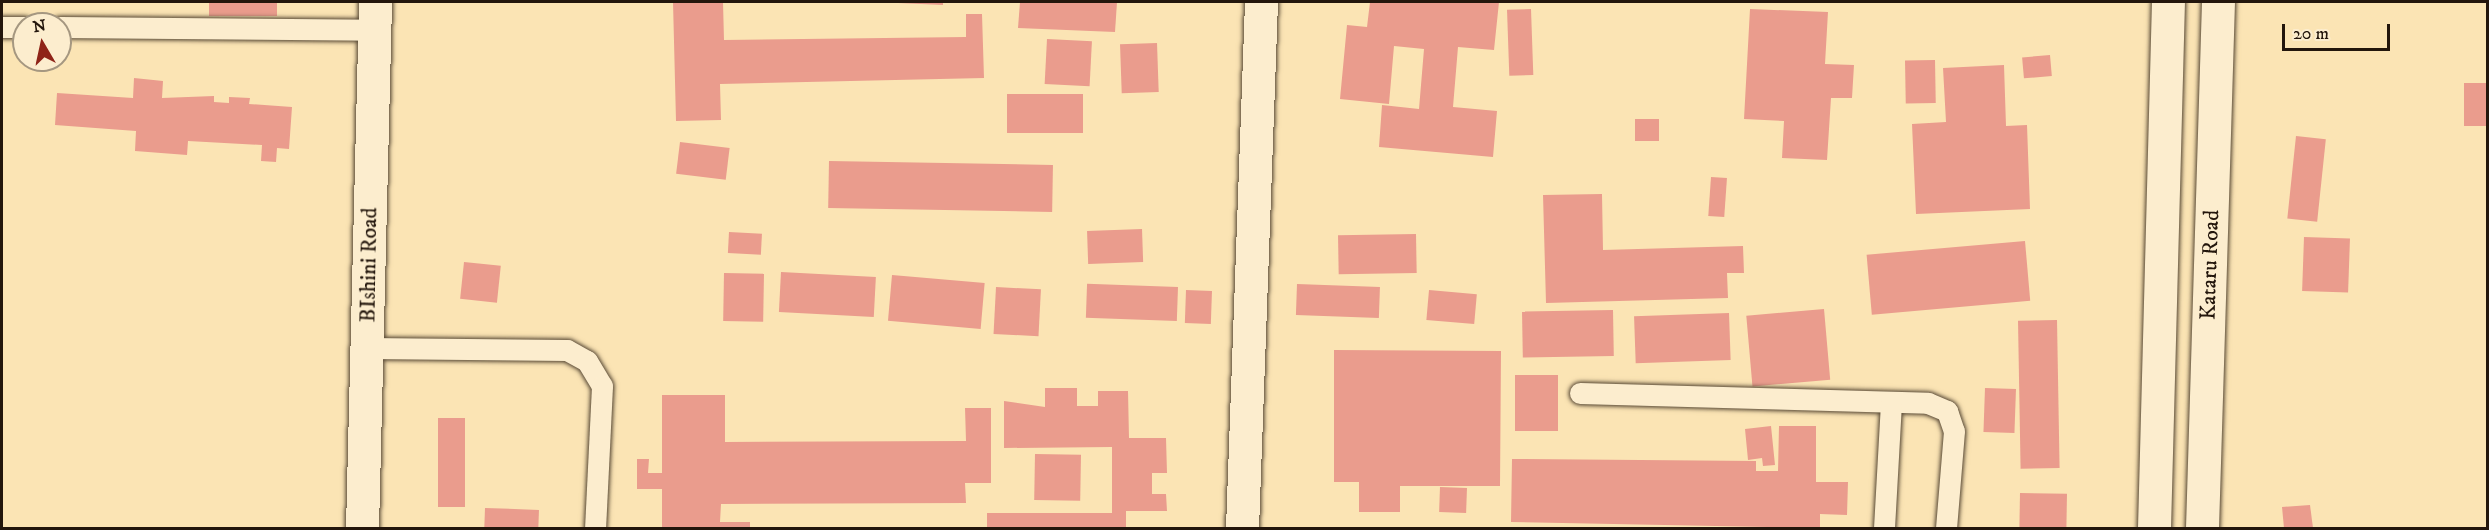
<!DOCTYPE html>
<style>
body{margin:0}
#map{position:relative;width:2489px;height:530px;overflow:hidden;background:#fbe4b4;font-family:"IM FELL DW Pica",serif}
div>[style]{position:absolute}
.building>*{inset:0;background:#ea9c8d;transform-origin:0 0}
.roads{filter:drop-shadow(0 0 2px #594a36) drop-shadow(0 0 2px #594a36)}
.service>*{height:21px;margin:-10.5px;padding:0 10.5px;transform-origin:10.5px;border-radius:10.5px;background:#fcedce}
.minor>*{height:33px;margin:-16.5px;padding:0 16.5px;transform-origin:16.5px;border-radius:16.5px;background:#fcedce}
.tertiary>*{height:33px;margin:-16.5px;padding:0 16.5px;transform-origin:16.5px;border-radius:16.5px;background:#fcedce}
span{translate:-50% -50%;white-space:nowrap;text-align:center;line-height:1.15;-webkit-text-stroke:5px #fcedce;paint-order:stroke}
.street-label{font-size:22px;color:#23160c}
.frame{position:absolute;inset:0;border:3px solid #23160c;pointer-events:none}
.north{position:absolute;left:12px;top:12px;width:60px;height:60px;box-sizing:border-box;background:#fcedce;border:2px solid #a59780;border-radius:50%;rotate:351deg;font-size:16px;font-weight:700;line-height:24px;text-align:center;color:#23160c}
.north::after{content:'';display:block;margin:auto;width:21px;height:27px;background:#8f2418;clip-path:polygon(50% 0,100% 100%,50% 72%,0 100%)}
.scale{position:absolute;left:2282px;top:24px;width:108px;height:27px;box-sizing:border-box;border:3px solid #23160c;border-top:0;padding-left:8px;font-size:18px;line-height:21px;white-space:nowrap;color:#23160c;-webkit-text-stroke:4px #fcedce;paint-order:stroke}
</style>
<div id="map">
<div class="building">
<i style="left:209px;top:2px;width:68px;height:14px"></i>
<i style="clip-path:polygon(673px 2px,723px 2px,724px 40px,966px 37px,966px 14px,982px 14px,984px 78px,720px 84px,721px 120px,676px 121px)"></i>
<i style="clip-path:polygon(898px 2px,943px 2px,943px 5px,898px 3px)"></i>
<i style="clip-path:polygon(1020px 2px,1117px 2px,1115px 32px,1018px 28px)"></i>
<i style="clip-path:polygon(1370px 2px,1499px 2px,1494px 50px,1458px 47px,1453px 107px,1497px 111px,1493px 157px,1379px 147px,1382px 105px,1419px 109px,1424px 49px,1394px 46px,1389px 104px,1340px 99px,1347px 25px,1367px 27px)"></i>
<i style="left:1531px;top:9px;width:66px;height:24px;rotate:88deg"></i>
<i style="clip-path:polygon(1750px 9px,1828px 12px,1825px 64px,1854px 65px,1852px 98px,1831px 98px,1827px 160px,1782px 158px,1784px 121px,1744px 119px)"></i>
<i style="left:1047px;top:39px;width:45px;height:45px;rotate:3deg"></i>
<i style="left:1157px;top:43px;width:49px;height:37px;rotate:88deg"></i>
<i style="left:2050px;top:55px;width:21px;height:28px;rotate:85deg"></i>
<i style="left:1935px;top:60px;width:43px;height:30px;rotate:89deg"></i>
<i style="clip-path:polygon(2004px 65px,2006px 126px,2027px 125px,2030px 209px,1916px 214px,1912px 124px,1946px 122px,1943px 68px)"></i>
<i style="clip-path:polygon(134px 78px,163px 81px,162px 98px,214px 96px,214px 102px,229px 103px,229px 97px,250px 98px,249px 104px,292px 107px,289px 149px,277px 148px,276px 162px,261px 161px,262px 145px,188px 141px,187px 155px,135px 151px,136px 131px,55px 125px,57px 93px,133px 98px)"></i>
<i style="left:2464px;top:83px;width:24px;height:43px"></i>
<i style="left:1007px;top:94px;width:76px;height:39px"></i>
<i style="left:1635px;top:119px;width:24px;height:22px"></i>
<i style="left:2296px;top:136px;width:30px;height:83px;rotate:6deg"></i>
<i style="left:680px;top:142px;width:50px;height:32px;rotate:7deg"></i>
<i style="left:829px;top:161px;width:224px;height:47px;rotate:1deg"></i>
<i style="left:1711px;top:177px;width:16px;height:39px;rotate:4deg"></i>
<i style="clip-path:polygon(1602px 194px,1603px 250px,1743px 246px,1744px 273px,1727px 273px,1728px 298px,1546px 303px,1543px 195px)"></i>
<i style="left:1142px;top:229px;width:33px;height:55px;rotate:88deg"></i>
<i style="left:729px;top:232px;width:33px;height:21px;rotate:3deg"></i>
<i style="left:1416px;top:234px;width:39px;height:78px;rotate:89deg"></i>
<i style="left:2304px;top:237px;width:46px;height:54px;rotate:2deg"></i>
<i style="left:2025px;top:241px;width:60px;height:159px;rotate:85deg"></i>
<i style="left:464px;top:262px;width:37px;height:37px;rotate:6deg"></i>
<i style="left:781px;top:272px;width:95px;height:40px;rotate:3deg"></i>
<i style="left:724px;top:273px;width:40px;height:48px;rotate:1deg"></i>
<i style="left:892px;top:275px;width:93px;height:46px;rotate:5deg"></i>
<i style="left:1297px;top:284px;width:83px;height:31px;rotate:2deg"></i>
<i style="left:996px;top:287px;width:45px;height:47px;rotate:3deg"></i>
<i style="left:1178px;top:287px;width:34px;height:91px;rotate:92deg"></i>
<i style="left:1186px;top:290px;width:26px;height:33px;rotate:2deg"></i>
<i style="left:1429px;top:290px;width:48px;height:30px;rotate:5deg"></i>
<i style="left:1824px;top:309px;width:71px;height:78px;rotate:85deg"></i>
<i style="left:1613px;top:310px;width:46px;height:91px;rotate:89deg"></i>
<i style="left:1729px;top:313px;width:47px;height:95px;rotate:88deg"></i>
<i style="left:2057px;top:320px;width:148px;height:39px;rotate:89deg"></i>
<i style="clip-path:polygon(1334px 350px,1501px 351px,1500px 486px,1400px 486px,1400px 512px,1359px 512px,1359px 482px,1334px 482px)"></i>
<i style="left:1515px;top:375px;width:43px;height:56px"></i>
<i style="clip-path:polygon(1045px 388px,1077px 388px,1077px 406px,1098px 406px,1098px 391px,1128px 391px,1129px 438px,1166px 438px,1167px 473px,1152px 473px,1152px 494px,1166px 494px,1167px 511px,1126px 511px,1126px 528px,987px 528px,987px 513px,1112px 513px,1112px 447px,1004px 448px,1004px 401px,1045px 407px)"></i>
<i style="left:1985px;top:388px;width:31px;height:44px;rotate:2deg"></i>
<i style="clip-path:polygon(662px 395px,725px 395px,725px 442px,966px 441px,965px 408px,991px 408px,991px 483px,965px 483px,966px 503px,721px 504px,720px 522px,750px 522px,750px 528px,662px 528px,662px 489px,637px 489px,637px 459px,649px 459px,648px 473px,662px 473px)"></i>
<i style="left:438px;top:418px;width:27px;height:89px"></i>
<i style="clip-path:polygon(1771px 426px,1775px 465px,1763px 466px,1762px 458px,1748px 460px,1745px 429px)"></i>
<i style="clip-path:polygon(1779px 426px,1816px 426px,1816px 482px,1848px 482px,1847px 515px,1820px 514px,1820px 528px,1511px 522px,1512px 459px,1756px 461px,1756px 471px,1778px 471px)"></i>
<i style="left:1035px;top:454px;width:46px;height:46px;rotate:1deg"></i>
<i style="left:1440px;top:487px;width:27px;height:25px;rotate:2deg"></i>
<i style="left:2020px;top:493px;width:47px;height:35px;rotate:1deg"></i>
<i style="clip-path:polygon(2310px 505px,2313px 528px,2284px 528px,2282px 507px)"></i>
<i style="left:485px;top:508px;width:54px;height:20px;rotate:2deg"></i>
</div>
<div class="roads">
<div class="service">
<i style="left:2px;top:27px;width:22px"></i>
<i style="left:60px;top:27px;width:315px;rotate:0.5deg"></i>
<i style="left:367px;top:348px;width:200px;rotate:0.6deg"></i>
<i style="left:567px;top:350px;width:23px;rotate:29deg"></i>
<i style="left:587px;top:361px;width:29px;rotate:59deg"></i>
<i style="left:602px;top:386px;width:142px;rotate:92.8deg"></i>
<i style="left:1580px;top:393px;width:348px;rotate:1.6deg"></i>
<i style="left:1928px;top:403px;width:21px;rotate:23deg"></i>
<i style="left:1947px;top:411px;width:21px;rotate:71deg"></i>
<i style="left:1954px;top:431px;width:97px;rotate:94.7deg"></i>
<i style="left:1884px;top:528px;width:126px;rotate:-86.8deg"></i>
</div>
<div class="minor">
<i style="left:362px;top:528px;width:526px;rotate:-88.58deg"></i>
<i style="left:1242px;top:528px;width:526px;rotate:-87.93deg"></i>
</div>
<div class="tertiary">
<i style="left:2154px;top:528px;width:526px;rotate:-88.48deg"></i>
<i style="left:2202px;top:528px;width:526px;rotate:-88.26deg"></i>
</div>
</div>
<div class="street-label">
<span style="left:369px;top:265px;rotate:-89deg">BIshini Road</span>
<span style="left:2210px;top:265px;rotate:-88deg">Kataru Road</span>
</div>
<div class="frame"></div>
<div class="north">N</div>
<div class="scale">20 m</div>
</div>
